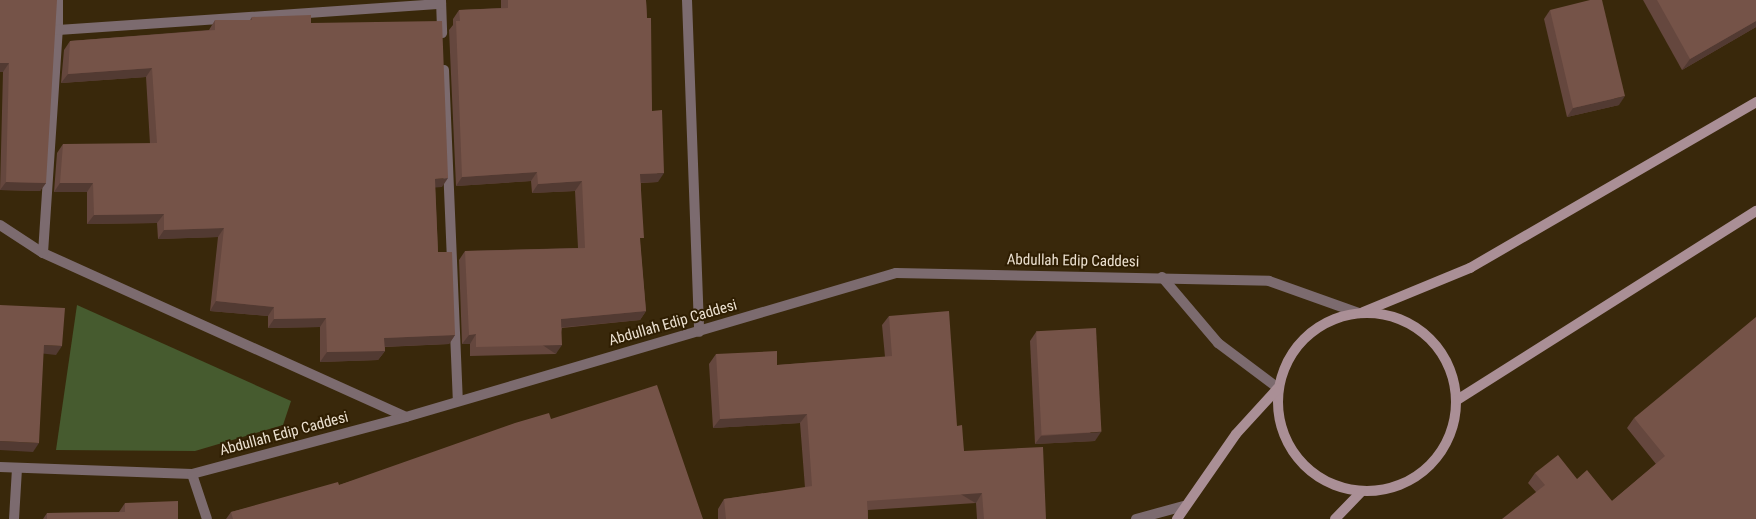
<!DOCTYPE html>
<style>
body{margin:0}
#map{position:relative;width:1756px;height:519px;overflow:hidden;background:#39280b;font-family:"Roboto Condensed",sans-serif}
div>[style]{position:absolute}
.green>*{inset:0;background:#465b2f}
.minor>*{height:10px;margin:-5px;padding:0 5px;transform-origin:5px;border-radius:5px;background:#7c6b6f}
.tertiary>*{height:10px;margin:-5px;padding:0 5px;transform-origin:5px;border-radius:5px;background:#7c6b6f}
.secondary>*{height:10px;margin:-5px;padding:0 5px;transform-origin:5px;border-radius:5px;background:#aa8f96}
.secondary>.ring{margin:-5px;padding:0;box-sizing:content-box;background:none;border:10px solid #aa8f96;border-radius:50%}
.wall>*{inset:0;background:#65473e}
.shaded-wall>*{inset:0;background:#523a32;transform-origin:0 0}
.building>*{inset:0;background:#755348;transform-origin:0 0}
span{translate:-50% -50%;white-space:nowrap;text-align:center;line-height:1.15;-webkit-text-stroke:4px #2f1e02;paint-order:stroke}
.street-label{font-size:15px;color:#ece1d1}
</style>
<div id="map">
<div class="green">
<i style="clip-path:polygon(77px 305px,291px 401px,283px 425px,195px 451px,56px 450px)"></i>
</div>
<div class="minor">
<i style="left:441px;top:0;width:33px;rotate:88deg"></i>
<i style="left:687px;top:0;width:332px;rotate:87.9deg"></i>
<i style="left:58px;top:30px;width:30px;rotate:-90deg"></i>
<i style="left:444px;top:70px;width:331px;rotate:87.6deg"></i>
<i style="left:0;top:225px;width:51px;rotate:33.1deg"></i>
<i style="left:43px;top:253px;width:398px;rotate:24.3deg"></i>
<i style="left:43px;top:253px;width:224px;rotate:-86.2deg"></i>
<i style="left:58px;top:30px;width:384px;rotate:-3.9deg"></i>
<i style="left:192px;top:474px;width:47px;rotate:71.6deg"></i>
<i style="left:14px;top:519px;width:51px;rotate:-86.6deg"></i>
<i style="left:1136px;top:519px;width:50px;rotate:-15.2deg"></i>
</div>
<div class="tertiary">
<i style="left:1162px;top:277px;width:87px;rotate:49.7deg"></i>
<i style="left:1218px;top:343px;width:75px;rotate:36.9deg"></i>
<i style="left:0;top:467px;width:192px;rotate:2.1deg"></i>
<i style="left:192px;top:474px;width:221px;rotate:-14.9deg"></i>
<i style="left:406px;top:417px;width:511px;rotate:-16.38deg"></i>
<i style="left:896px;top:273px;width:373px;rotate:1.2deg"></i>
<i style="left:1269px;top:281px;width:96px;rotate:19.6deg"></i>
</div>
<div class="secondary">
<i style="left:1363px;top:312px;width:116px;rotate:-22.4deg"></i>
<i style="left:1470px;top:268px;width:331px;rotate:-30.1deg"></i>
<i class="ring" style="left:1278px;top:313px;width:168px;height:168px"></i>
<i style="left:1457px;top:400px;width:354px;rotate:-32.3deg"></i>
<i style="left:1177px;top:519px;width:103px;rotate:-55.2deg"></i>
<i style="left:1236px;top:434px;width:62px;rotate:-47.6deg"></i>
<i style="left:1335px;top:519px;width:37px;rotate:-46deg"></i>
</div>
<div class="wall">
<i style="clip-path:polygon(0 0,46px 183px,40px 191px,0 190px,3px 72px)"></i>
<i style="clip-path:polygon(501px 0,646px 0,652px 111px,658px 182px,641px 183px,640px 243px,646px 311px,640px 320px,562px 328px,556px 354px,470px 356px,470px 344px,462px 344px,459px 260px,465px 251px,578px 248px,575px 191px,532px 193px,531px 181px,456px 186px,449px 30px,453px 25px,453px 19px,459px 10px,501px 8px)"></i>
<i style="clip-path:polygon(1643px 0,1756px 0,1756px 27px,1682px 70px)"></i>
<i style="clip-path:polygon(1550px 10px,1619px 105px,1567px 117px,1544px 19px)"></i>
<i style="clip-path:polygon(252px 17px,311px 23px,442px 187px,435px 187px,438px 252px,455px 335px,449px 344px,385px 347px,385px 351px,378px 360px,320px 362px,320px 327px,268px 328px,268px 316px,210px 311px,218px 237px,158px 239px,157px 223px,87px 224px,87px 192px,54px 192px,57px 153px,63px 144px,150px 144px,146px 77px,61px 83px,64px 50px,70px 41px,209px 30px,215px 20px,250px 20px)"></i>
<i style="clip-path:polygon(889px 316px,957px 426px,964px 451px,1046px 519px,977px 519px,976px 503px,868px 510px,868px 519px,718px 519px,718px 509px,724px 499px,805px 488px,800px 423px,713px 428px,709px 364px,716px 354px,777px 365px,885px 357px,882px 325px)"></i>
<i style="clip-path:polygon(1036px 332px,1095px 441px,1035px 444px,1030px 341px)"></i>
<i style="clip-path:polygon(1634px 418px,1756px 519px,1536px 492px,1528px 483px,1535px 473px,1577px 479px,1612px 501px,1656px 464px,1627px 428px)"></i>
<i style="clip-path:polygon(551px 419px,703px 519px,226px 519px,231px 512px,339px 485px)"></i>
<i style="clip-path:polygon(125px 503px,178px 519px,43px 519px,47px 513px,119px 512px)"></i>
</div>
<div class="shaded-wall">
<i style="clip-path:polygon(1756px 21px,1756px 27px,1682px 70px,1690px 59px)"></i>
<i style="clip-path:polygon(0 63px,9px 63px,3px 72px,0 72px)"></i>
<i style="clip-path:polygon(152px 68px,146px 77px,61px 83px,68px 74px)"></i>
<i style="clip-path:polygon(1625px 96px,1619px 105px,1567px 117px,1573px 108px)"></i>
<i style="clip-path:polygon(537px 172px,531px 181px,456px 186px,462px 177px)"></i>
<i style="clip-path:polygon(664px 173px,658px 182px,634px 183px,640px 174px)"></i>
<i style="clip-path:polygon(448px 178px,442px 187px,429px 188px,435px 179px)"></i>
<i style="clip-path:polygon(582px 181px,575px 191px,532px 193px,538px 184px)"></i>
<i style="clip-path:polygon(6px 182px,46px 183px,40px 191px,0 190px)"></i>
<i style="clip-path:polygon(60px 183px,93px 183px,87px 192px,54px 192px)"></i>
<i style="clip-path:polygon(164px 214px,157px 223px,87px 224px,94px 215px)"></i>
<i style="clip-path:polygon(224px 228px,218px 237px,158px 239px,164px 230px)"></i>
<i style="clip-path:polygon(216px 301px,274px 307px,268px 316px,210px 311px)"></i>
<i style="clip-path:polygon(646px 311px,640px 320px,555px 328px,561px 319px)"></i>
<i style="clip-path:polygon(326px 318px,320px 327px,268px 328px,274px 319px)"></i>
<i style="clip-path:polygon(476px 334px,470px 344px,462px 344px,469px 335px)"></i>
<i style="clip-path:polygon(455px 335px,449px 344px,378px 347px,384px 338px)"></i>
<i style="clip-path:polygon(44px 345px,62px 346px,56px 355px,38px 353px)"></i>
<i style="left:562px;top:345px;width:11px;height:86px;rotate:124deg"></i>
<i style="clip-path:polygon(385px 351px,378px 360px,320px 362px,327px 352px)"></i>
<i style="clip-path:polygon(807px 414px,800px 423px,713px 428px,720px 419px)"></i>
<i style="clip-path:polygon(1101px 432px,1095px 441px,1035px 444px,1041px 436px)"></i>
<i style="clip-path:polygon(0 441px,39px 443px,33px 452px,0 450px)"></i>
<i style="left:982px;top:493px;width:12px;height:115px;rotate:121deg"></i>
</div>
<div class="building">
<i style="clip-path:polygon(0 0,57px 0,46px 183px,6px 182px,9px 63px,0 63px)"></i>
<i style="clip-path:polygon(508px 0,646px 0,647px 18px,651px 18px,652px 111px,662px 110px,664px 173px,640px 174px,644px 238px,640px 238px,646px 311px,561px 319px,562px 345px,476px 347px,476px 334px,469px 335px,465px 251px,585px 248px,582px 181px,538px 184px,537px 172px,462px 177px,456px 21px,460px 21px,459px 10px,508px 8px)"></i>
<i style="clip-path:polygon(1590px 0,1602px 0,1625px 96px,1573px 108px,1550px 10px)"></i>
<i style="clip-path:polygon(1657px 0,1756px 0,1756px 21px,1690px 59px)"></i>
<i style="clip-path:polygon(311px 15px,311px 23px,442px 21px,448px 178px,435px 179px,438px 252px,452px 252px,455px 335px,384px 338px,385px 351px,327px 352px,326px 318px,274px 319px,274px 307px,216px 301px,224px 228px,164px 230px,164px 214px,94px 215px,93px 183px,60px 183px,63px 144px,157px 143px,152px 68px,68px 74px,70px 41px,215px 30px,215px 20px,252px 20px,252px 17px)"></i>
<i style="clip-path:polygon(0 305px,65px 308px,62px 346px,44px 345px,39px 443px,0 441px)"></i>
<i style="clip-path:polygon(949px 311px,957px 426px,962px 425px,964px 451px,1043px 447px,1046px 519px,984px 519px,982px 493px,867px 501px,868px 519px,726px 519px,724px 499px,812px 486px,807px 414px,720px 419px,716px 354px,777px 351px,777px 365px,892px 356px,889px 316px)"></i>
<i style="clip-path:polygon(1756px 317px,1756px 519px,1502px 519px,1545px 485px,1535px 473px,1558px 455px,1577px 479px,1587px 470px,1612px 501px,1665px 456px,1634px 418px)"></i>
<i style="left:1096px;top:328px;width:104px;height:60px;rotate:87deg"></i>
<i style="clip-path:polygon(657px 385px,703px 519px,233px 519px,231px 512px,338px 482px,339px 485px,515px 423px,549px 413px,551px 419px)"></i>
<i style="clip-path:polygon(178px 501px,178px 519px,47px 519px,47px 513px,125px 512px,125px 503px)"></i>
</div>
<div class="street-label">
<span style="left:1073px;top:261px;rotate:1deg">Abdullah Edip Caddesi</span>
<span style="left:673px;top:323px;rotate:-16deg">Abdullah Edip Caddesi</span>
<span style="left:284px;top:434px;rotate:-15deg">Abdullah Edip Caddesi</span>
</div>
</div>
